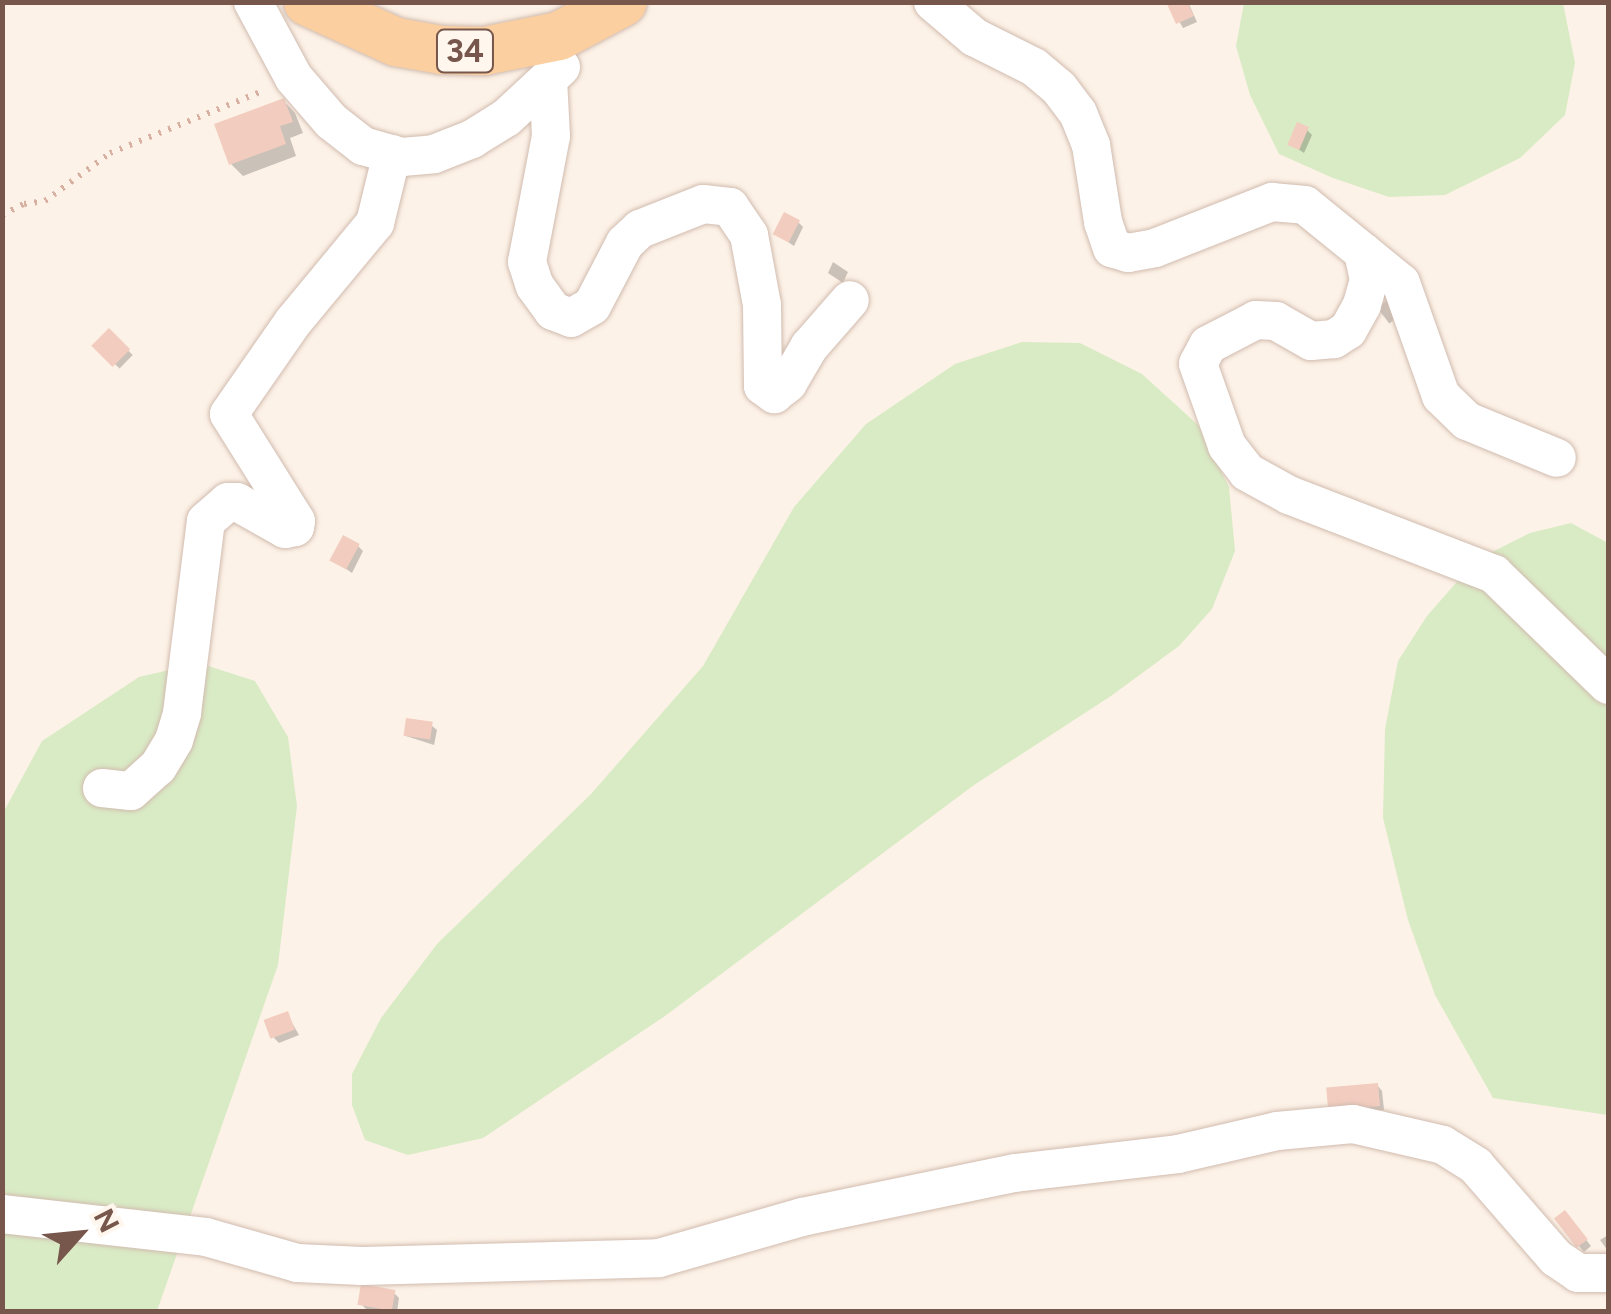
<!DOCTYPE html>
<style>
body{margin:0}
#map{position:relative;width:1611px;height:1314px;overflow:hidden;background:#fdf2e7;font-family:Figtree,sans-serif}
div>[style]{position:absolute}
.green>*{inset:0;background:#d9ebc5}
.shadow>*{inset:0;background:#0003;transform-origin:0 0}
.building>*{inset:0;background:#f2cdbf;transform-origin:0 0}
.path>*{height:6px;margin-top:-3px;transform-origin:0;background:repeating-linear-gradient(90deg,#d8b0a1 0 2.5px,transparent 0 10.5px)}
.roads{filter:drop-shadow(0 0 2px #d1bbaf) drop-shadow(0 0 2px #d1bbaf)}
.minor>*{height:38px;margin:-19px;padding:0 19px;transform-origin:19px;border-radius:19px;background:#fff}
.major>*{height:48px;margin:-24px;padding:0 24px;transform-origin:24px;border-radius:24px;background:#fbcfa0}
span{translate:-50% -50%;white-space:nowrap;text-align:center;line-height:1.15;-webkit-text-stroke:8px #fff6ee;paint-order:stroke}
.shield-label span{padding:2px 8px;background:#fff6ee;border:2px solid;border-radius:8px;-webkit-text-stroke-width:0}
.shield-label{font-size:32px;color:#77564b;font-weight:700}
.frame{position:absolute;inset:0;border:5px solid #77564b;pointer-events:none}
.north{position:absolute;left:30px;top:1184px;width:100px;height:100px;-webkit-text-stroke:8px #fff6ee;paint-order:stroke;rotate:63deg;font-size:28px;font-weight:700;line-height:40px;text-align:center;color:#77564b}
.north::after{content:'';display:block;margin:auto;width:35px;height:45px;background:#77564b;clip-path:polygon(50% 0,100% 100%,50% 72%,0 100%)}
</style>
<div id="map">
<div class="green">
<i style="clip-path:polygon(1244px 3px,1563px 3px,1575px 63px,1565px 115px,1520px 158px,1445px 195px,1389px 197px,1333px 178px,1279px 154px,1250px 95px,1236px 46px)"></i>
<i style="clip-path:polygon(1022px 342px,1080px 343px,1142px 374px,1198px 425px,1229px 487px,1235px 551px,1212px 609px,1179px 646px,1111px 696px,974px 785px,665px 1016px,483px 1138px,408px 1155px,365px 1140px,352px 1105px,352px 1074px,381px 1018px,437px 944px,591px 794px,703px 666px,794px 507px,866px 424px,955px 364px)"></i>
<i style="clip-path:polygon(1571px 523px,1608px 543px,1608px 1115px,1493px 1098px,1435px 995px,1408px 920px,1383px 818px,1385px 729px,1398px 661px,1427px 616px,1476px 560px,1530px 533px)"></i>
<i style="clip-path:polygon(199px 663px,255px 681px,288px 737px,297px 806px,278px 965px,157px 1311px,3px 1312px,3px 813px,42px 741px,139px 677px)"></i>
</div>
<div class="shadow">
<i style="clip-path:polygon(1168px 2px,1188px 2px,1197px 22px,1183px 28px)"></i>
<i style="clip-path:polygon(284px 101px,295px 113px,303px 133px,290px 138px,296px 156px,243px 176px,231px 164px)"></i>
<i style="clip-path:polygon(1307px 130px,1312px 135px,1304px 153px,1289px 143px)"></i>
<i style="clip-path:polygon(798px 222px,803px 227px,794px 246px,776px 234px)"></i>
<i style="clip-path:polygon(833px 262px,848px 272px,843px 283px,828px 273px)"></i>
<i style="left:1390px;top:298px;width:20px;height:16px;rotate:53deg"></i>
<i style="left:109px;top:332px;width:33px;height:19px;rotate:44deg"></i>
<i style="clip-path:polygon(358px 546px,363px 551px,352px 573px,333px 560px)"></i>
<i style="clip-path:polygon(431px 725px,437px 730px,434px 745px,406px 736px)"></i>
<i style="clip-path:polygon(287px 1014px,299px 1035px,279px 1043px,274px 1038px)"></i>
<i style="clip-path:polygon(1377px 1085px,1382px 1091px,1384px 1110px,1336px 1114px)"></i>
<i style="clip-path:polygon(1570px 1219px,1591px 1246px,1584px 1252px,1557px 1220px)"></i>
<i style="clip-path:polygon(1608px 1235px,1608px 1251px,1600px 1240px)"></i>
<i style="clip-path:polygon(394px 1293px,399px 1298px,397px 1312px,366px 1309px,361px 1304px)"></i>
</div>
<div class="building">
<i style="clip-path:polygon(1166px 2px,1187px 2px,1194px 16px,1176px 24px)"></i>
<i style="clip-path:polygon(284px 98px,293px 122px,280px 126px,286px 144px,229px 165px,214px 124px)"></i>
<i style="left:1297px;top:122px;width:13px;height:25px;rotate:23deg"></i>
<i style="left:784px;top:212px;width:18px;height:25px;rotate:27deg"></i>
<i style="left:109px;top:328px;width:30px;height:25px;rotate:45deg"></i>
<i style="left:343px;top:535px;width:19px;height:29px;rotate:28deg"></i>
<i style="left:406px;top:718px;width:27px;height:18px;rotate:8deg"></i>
<i style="left:288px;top:1011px;width:20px;height:26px;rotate:70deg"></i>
<i style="left:1378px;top:1083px;width:23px;height:52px;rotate:85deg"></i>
<i style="left:1565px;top:1210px;width:37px;height:14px;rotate:52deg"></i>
<i style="left:361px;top:1284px;width:35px;height:21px;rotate:10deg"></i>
</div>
<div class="path">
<i style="left:2px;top:215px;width:25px;rotate:-27deg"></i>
<i style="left:24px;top:204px;width:21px;rotate:-8deg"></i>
<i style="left:45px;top:201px;width:81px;rotate:-36.4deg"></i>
<i style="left:110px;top:153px;width:162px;rotate:-22.1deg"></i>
</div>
<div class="roads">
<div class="minor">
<i style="left:253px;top:2px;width:86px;rotate:61.7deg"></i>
<i style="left:294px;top:78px;width:57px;rotate:49.3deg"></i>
<i style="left:331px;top:121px;width:41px;rotate:38deg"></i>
<i style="left:363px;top:146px;width:41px;rotate:15.8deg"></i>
<i style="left:402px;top:157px;width:32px;rotate:-5deg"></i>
<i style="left:434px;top:154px;width:41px;rotate:-21.5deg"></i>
<i style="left:472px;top:139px;width:40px;rotate:-32deg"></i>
<i style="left:506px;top:118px;width:75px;rotate:-42.8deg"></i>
<i style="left:933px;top:2px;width:54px;rotate:40.5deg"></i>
<i style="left:974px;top:37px;width:67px;rotate:26.6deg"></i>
<i style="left:1034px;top:67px;width:33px;rotate:40deg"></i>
<i style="left:1059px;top:88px;width:31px;rotate:53deg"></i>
<i style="left:1078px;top:113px;width:35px;rotate:68deg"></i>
<i style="left:1091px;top:145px;width:78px;rotate:81.1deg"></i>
<i style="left:1103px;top:222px;width:28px;rotate:71deg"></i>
<i style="left:1112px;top:248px;width:17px;rotate:17deg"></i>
<i style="left:1128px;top:253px;width:27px;rotate:-10deg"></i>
<i style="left:1155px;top:248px;width:126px;rotate:-21.5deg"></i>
<i style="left:1272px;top:202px;width:33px;rotate:5deg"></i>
<i style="left:1305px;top:205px;width:75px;rotate:39deg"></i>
<i style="left:1363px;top:252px;width:29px;rotate:78deg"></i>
<i style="left:1369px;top:280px;width:26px;rotate:106deg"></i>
<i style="left:1362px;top:305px;width:29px;rotate:119deg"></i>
<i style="left:1348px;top:330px;width:17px;rotate:147deg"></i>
<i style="left:1334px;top:339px;width:23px;rotate:175deg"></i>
<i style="left:1311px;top:341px;width:40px;rotate:-150.3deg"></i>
<i style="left:1276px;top:321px;width:20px;rotate:-177deg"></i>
<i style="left:1256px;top:320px;width:54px;rotate:152.5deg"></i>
<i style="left:1208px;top:345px;width:21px;rotate:118deg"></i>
<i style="left:1198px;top:364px;width:87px;rotate:70.5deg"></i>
<i style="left:1227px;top:446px;width:33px;rotate:52deg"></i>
<i style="left:1247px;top:472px;width:48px;rotate:28.7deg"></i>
<i style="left:1289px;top:495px;width:220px;rotate:21.1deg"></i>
<i style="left:1494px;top:574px;width:159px;rotate:44.2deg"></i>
<i style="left:548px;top:79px;width:57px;rotate:87deg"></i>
<i style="left:551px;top:136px;width:128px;rotate:100.8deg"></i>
<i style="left:527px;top:262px;width:25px;rotate:72deg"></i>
<i style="left:535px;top:286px;width:31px;rotate:54deg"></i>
<i style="left:553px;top:311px;width:19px;rotate:21deg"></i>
<i style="left:571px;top:318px;width:24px;rotate:-30deg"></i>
<i style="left:592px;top:306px;width:71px;rotate:-62.4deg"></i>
<i style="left:625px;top:243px;width:21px;rotate:-43deg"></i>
<i style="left:640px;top:229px;width:68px;rotate:-21.6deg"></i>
<i style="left:703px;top:204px;width:27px;rotate:6deg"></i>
<i style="left:730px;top:207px;width:34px;rotate:56deg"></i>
<i style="left:749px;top:235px;width:71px;rotate:79.5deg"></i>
<i style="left:762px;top:305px;width:81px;rotate:89.3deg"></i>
<i style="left:763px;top:386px;width:14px;rotate:36deg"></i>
<i style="left:774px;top:394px;width:18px;rotate:-38deg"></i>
<i style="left:788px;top:383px;width:42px;rotate:-59.7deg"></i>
<i style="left:809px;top:347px;width:62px;rotate:-48.9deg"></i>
<i style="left:1363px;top:252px;width:49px;rotate:39.2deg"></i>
<i style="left:1401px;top:283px;width:120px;rotate:70.5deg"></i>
<i style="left:1441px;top:396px;width:36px;rotate:44deg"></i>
<i style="left:1467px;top:421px;width:97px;rotate:22.3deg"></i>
<i style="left:102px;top:788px;width:29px;rotate:6deg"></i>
<i style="left:131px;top:791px;width:36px;rotate:-42deg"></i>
<i style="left:158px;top:767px;width:31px;rotate:-59deg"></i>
<i style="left:174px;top:740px;width:28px;rotate:-73deg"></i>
<i style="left:182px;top:713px;width:193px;rotate:-82.9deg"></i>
<i style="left:206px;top:521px;width:29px;rotate:-41deg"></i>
<i style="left:228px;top:502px;width:9px"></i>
<i style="left:237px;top:502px;width:55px;rotate:29.4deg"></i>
<i style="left:285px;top:529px;width:10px;rotate:-11deg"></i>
<i style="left:295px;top:527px;width:6px;rotate:-81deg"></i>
<i style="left:296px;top:521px;width:126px;rotate:-122.1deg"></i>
<i style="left:229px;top:414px;width:112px;rotate:-55.2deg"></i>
<i style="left:293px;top:322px;width:129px;rotate:-50.4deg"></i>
<i style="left:375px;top:223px;width:71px;rotate:-76.2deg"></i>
<i style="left:2px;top:1214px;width:205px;rotate:6.4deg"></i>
<i style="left:206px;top:1237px;width:95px;rotate:15.9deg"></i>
<i style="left:297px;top:1263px;width:65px;rotate:2.6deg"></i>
<i style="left:362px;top:1266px;width:297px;rotate:-1.5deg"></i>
<i style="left:659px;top:1258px;width:149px;rotate:-16deg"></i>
<i style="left:802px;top:1217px;width:217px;rotate:-11.7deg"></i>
<i style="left:1015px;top:1173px;width:164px;rotate:-6.6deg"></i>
<i style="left:1178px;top:1154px;width:102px;rotate:-13.1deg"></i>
<i style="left:1277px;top:1131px;width:76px;rotate:-5.3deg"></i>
<i style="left:1353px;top:1124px;width:92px;rotate:13.1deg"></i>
<i style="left:1443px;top:1145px;width:39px;rotate:32deg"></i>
<i style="left:1476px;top:1166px;width:122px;rotate:49deg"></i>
<i style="left:1556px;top:1258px;width:27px;rotate:34deg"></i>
<i style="left:1578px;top:1273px;width:30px"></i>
</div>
<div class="major">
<i style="left:308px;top:2px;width:97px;rotate:24.4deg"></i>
<i style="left:396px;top:42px;width:47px;rotate:9.9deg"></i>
<i style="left:442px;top:50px;width:42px;rotate:1.4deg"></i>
<i style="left:484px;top:51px;width:76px;rotate:-11.3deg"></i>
<i style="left:559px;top:36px;width:72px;rotate:-28deg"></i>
</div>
</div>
<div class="shield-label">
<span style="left:465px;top:51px">34</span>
</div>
<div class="frame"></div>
<div class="north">N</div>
</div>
